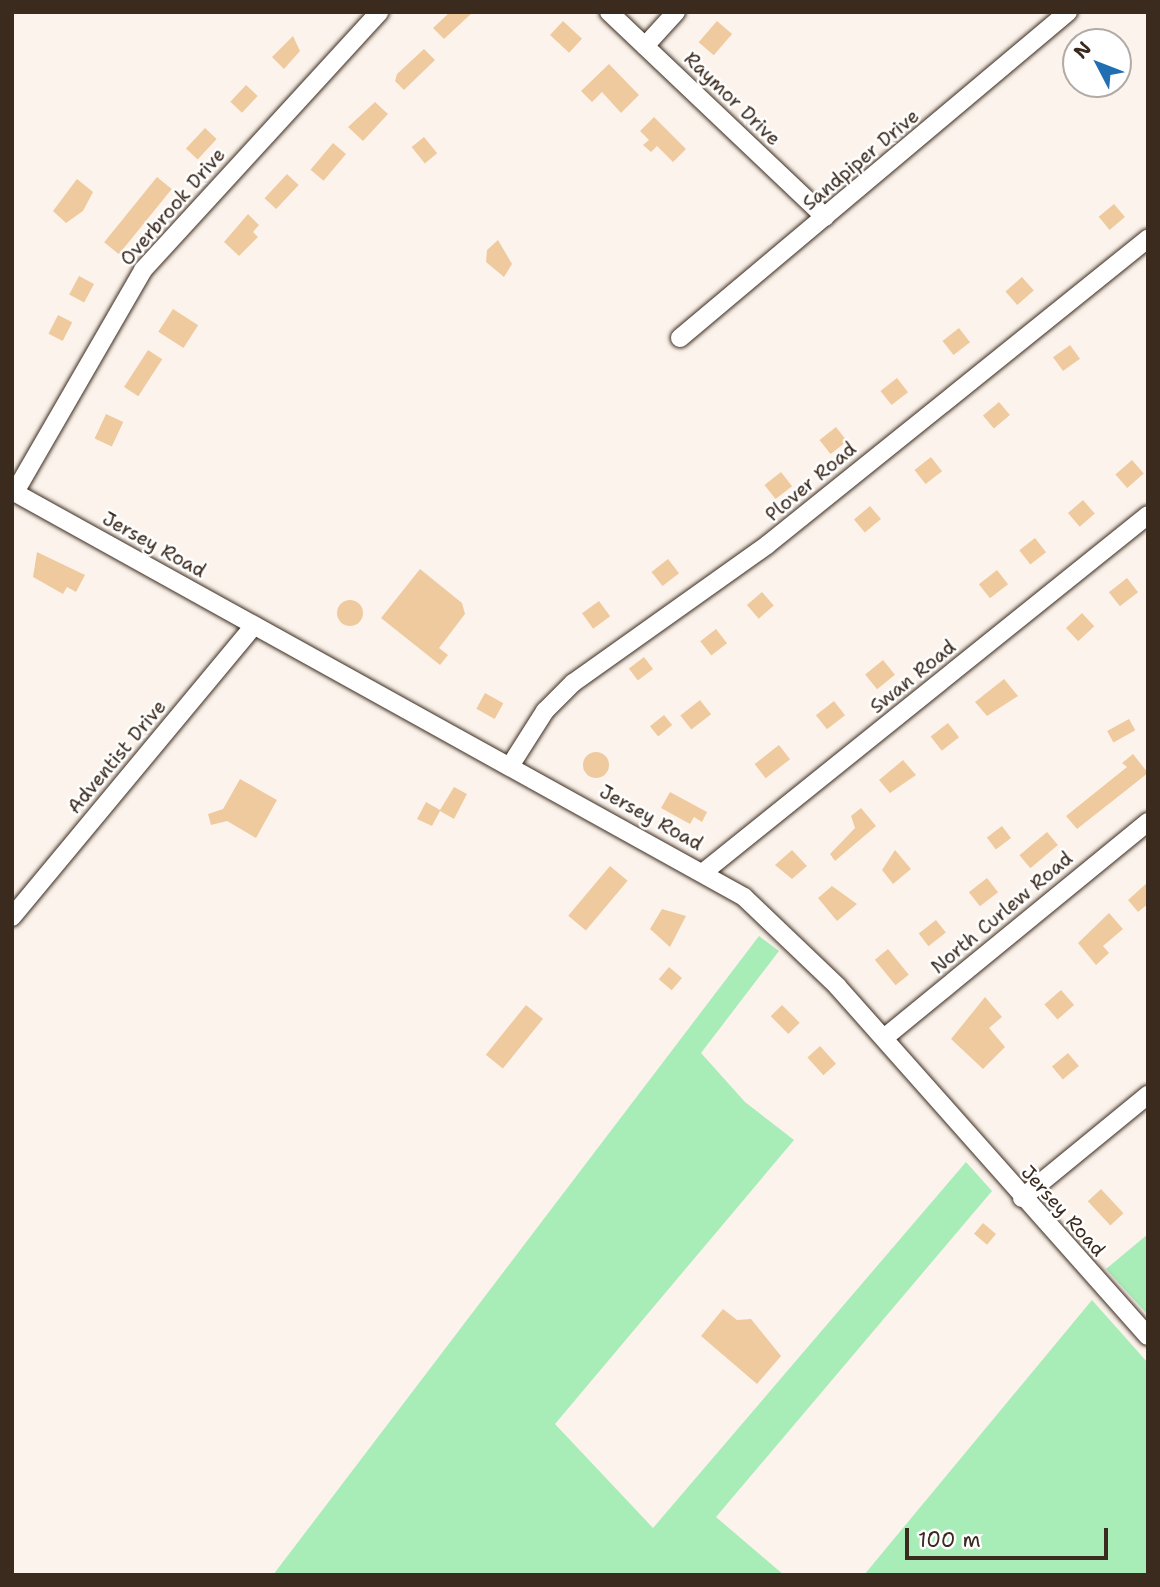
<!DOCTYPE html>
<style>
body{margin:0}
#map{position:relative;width:1160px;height:1587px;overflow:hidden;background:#fcf4ec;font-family:"Shantell Sans",sans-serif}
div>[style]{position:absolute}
.green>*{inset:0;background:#a8ecb7}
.building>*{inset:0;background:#efca9f;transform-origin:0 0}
.round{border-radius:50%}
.roads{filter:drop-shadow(0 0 2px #3b2a1e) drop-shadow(0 0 2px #3b2a1e)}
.minor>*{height:18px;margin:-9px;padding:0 9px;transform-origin:9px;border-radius:9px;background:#fff}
span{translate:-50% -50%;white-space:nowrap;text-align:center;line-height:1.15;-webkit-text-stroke:5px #fff;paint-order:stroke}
.street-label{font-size:19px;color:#3b2a1e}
.frame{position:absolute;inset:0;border:14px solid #3b2a1e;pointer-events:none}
.north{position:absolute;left:1062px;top:28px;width:70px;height:70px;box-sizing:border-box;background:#fff;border:2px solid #b1aaa5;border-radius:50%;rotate:312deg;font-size:19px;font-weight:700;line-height:28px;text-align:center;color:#3b2a1e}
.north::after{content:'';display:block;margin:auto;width:24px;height:32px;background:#1f6fb2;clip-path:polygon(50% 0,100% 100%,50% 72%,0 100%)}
.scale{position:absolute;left:905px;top:1528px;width:203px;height:32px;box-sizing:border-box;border:4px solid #3b2a1e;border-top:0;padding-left:9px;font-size:21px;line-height:24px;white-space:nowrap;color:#3b2a1e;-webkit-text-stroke:5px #fff;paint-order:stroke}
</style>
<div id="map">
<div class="green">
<i style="clip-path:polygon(759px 936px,779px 951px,701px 1053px,745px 1102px,794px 1140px,555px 1424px,653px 1528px,966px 1162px,992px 1191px,716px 1517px,784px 1575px,273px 1575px)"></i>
<i style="clip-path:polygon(1148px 1234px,1148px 1315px,1106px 1269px)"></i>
<i style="clip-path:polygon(1092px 1300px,1148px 1363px,1148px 1575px,864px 1575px)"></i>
</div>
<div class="building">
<i style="clip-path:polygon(450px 12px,473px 12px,444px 39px,433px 28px)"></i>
<i style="left:563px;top:21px;width:26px;height:19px;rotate:43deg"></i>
<i style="left:717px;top:21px;width:20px;height:28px;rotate:41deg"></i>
<i style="clip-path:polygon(293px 36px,300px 51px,284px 69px,272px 57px)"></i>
<i style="clip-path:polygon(424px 49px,435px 60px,404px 90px,395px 81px,397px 74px)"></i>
<i style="clip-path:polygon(609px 64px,639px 95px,621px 113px,602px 92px,592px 102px,581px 91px)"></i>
<i style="left:246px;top:85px;width:16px;height:23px;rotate:43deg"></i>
<i style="clip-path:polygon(375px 102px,388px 114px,363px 141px,348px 127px)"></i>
<i style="clip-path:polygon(654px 117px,686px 149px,673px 162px,657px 146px,651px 152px,643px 145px,649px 140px,640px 131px)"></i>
<i style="left:205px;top:128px;width:16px;height:28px;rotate:43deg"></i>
<i style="left:424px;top:137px;width:21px;height:16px;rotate:51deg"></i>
<i style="left:333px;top:143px;width:17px;height:35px;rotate:40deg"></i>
<i style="left:287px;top:174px;width:16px;height:33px;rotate:43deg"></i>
<i style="left:157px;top:177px;width:19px;height:84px;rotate:39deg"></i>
<i style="clip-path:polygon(77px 179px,93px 192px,83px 211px,66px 223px,53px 211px)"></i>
<i style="left:1114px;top:204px;width:17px;height:20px;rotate:50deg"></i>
<i style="clip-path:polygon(248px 214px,259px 225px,253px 232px,258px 237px,239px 256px,224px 242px)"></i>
<i style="clip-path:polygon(498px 240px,512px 264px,504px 277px,486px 262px,487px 250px)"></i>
<i style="left:79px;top:276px;width:17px;height:21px;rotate:28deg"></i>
<i style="left:1022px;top:277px;width:18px;height:22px;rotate:49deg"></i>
<i style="left:173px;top:309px;width:30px;height:27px;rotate:33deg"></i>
<i style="left:58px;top:315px;width:16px;height:21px;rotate:27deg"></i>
<i style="left:959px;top:328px;width:18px;height:21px;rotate:52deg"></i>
<i style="left:1070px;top:345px;width:17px;height:21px;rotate:54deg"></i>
<i style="left:148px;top:350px;width:17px;height:44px;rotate:33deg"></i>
<i style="left:897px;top:378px;width:18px;height:21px;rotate:52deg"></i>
<i style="left:999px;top:402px;width:17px;height:21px;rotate:50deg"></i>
<i style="left:106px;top:414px;width:19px;height:27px;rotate:25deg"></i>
<i style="left:836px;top:427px;width:18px;height:21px;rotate:52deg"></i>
<i style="left:931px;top:457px;width:18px;height:21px;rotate:52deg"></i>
<i style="left:1132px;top:460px;width:18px;height:22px;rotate:49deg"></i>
<i style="left:781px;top:472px;width:18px;height:21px;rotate:52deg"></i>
<i style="left:1083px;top:500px;width:18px;height:20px;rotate:49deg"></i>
<i style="left:870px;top:506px;width:17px;height:21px;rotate:50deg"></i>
<i style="left:1035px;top:538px;width:18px;height:20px;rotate:52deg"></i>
<i style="clip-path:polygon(37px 552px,85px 575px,76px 592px,67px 587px,63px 594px,33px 577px)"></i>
<i style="left:668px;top:559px;width:18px;height:21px;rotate:52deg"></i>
<i style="clip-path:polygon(420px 569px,462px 603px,465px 614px,439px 648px,448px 655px,440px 665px,381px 618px)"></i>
<i style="left:997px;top:570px;width:18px;height:23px;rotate:52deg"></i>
<i style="left:1127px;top:578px;width:18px;height:23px;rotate:52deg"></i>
<i style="left:762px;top:592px;width:18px;height:20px;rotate:49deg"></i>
<i class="round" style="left:337px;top:600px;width:26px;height:26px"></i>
<i style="left:599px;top:601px;width:19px;height:21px;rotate:54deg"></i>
<i style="left:1082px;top:613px;width:18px;height:22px;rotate:47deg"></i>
<i style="left:716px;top:629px;width:18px;height:20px;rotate:52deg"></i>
<i style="left:644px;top:657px;width:15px;height:19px;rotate:53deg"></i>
<i style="left:883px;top:660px;width:19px;height:23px;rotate:51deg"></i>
<i style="clip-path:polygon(1004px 679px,1018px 696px,987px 716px,975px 702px)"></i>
<i style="left:485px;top:693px;width:21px;height:18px;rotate:29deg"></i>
<i style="left:700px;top:700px;width:18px;height:25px;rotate:52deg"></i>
<i style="left:834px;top:701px;width:18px;height:23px;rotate:52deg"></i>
<i style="left:664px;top:715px;width:13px;height:18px;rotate:51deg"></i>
<i style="left:1129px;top:719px;width:13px;height:25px;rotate:61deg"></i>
<i style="left:948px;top:723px;width:18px;height:22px;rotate:52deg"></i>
<i style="left:779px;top:745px;width:18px;height:31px;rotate:52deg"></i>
<i class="round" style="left:583px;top:752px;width:26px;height:26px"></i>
<i style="clip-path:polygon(1133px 754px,1148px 773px,1077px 829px,1066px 816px,1127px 767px,1122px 763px)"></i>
<i style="clip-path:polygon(903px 760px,916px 775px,890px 793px,879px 780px)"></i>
<i style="clip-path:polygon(240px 779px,277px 800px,256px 838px,227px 821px,211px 825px,208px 814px,223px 809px)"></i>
<i style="clip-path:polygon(454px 787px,467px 794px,454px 819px,440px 811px,432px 826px,417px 819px,426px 802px,440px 810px)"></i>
<i style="clip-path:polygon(670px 792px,707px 812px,702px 822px,694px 817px,690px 824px,661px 808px)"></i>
<i style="clip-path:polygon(861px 808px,876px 826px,835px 861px,830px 854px,855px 828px,851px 816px)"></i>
<i style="left:1002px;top:826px;width:15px;height:19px;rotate:53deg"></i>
<i style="left:1047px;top:832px;width:17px;height:36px;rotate:50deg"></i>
<i style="clip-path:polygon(792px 850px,807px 866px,792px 879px,775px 865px)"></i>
<i style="clip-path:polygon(895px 850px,911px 869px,893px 884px,882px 870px)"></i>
<i style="left:610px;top:866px;width:23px;height:65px;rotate:40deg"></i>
<i style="left:987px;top:878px;width:18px;height:23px;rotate:52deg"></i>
<i style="clip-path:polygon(1148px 882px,1148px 904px,1138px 912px,1128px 900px)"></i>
<i style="clip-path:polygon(832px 886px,857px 904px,837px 921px,818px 898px)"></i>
<i style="clip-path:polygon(662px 909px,686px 916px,670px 947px,650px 929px)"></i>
<i style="clip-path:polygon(1109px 913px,1123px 929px,1103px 946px,1109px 953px,1096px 965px,1078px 943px)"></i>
<i style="left:936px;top:920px;width:16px;height:22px;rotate:52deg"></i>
<i style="left:888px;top:949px;width:33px;height:17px;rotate:51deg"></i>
<i style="left:669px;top:967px;width:17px;height:16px;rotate:40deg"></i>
<i style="left:1061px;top:990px;width:20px;height:22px;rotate:49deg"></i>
<i style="clip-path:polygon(985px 997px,1002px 1017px,989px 1028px,1005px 1047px,983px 1069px,951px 1039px)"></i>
<i style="left:526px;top:1005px;width:22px;height:64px;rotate:39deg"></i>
<i style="left:782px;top:1005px;width:25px;height:16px;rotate:45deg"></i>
<i style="left:820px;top:1046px;width:24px;height:17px;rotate:48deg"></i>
<i style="left:1068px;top:1053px;width:17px;height:21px;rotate:50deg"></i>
<i style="left:1101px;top:1189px;width:33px;height:18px;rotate:47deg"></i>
<i style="left:983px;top:1223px;width:17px;height:14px;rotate:40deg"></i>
<i style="clip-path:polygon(723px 1309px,737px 1320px,751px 1319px,781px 1356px,757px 1384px,701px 1336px)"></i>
</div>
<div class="roads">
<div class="minor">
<i style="left:609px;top:12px;width:298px;rotate:43.5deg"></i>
<i style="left:645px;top:46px;width:46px;rotate:-47.6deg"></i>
<i style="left:680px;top:338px;width:507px;rotate:-40.04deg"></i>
<i style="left:12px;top:491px;width:837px;rotate:29.01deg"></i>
<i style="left:744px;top:897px;width:129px;rotate:43.7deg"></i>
<i style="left:837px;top:986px;width:468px;rotate:48.4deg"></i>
<i style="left:15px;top:492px;width:256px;rotate:-60deg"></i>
<i style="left:143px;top:270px;width:350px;rotate:-47.5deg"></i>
<i style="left:512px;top:763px;width:62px;rotate:-57.6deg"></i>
<i style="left:545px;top:711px;width:40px;rotate:-45deg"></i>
<i style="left:573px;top:683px;width:238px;rotate:-35.4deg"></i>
<i style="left:767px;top:545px;width:489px;rotate:-38.8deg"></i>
<i style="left:705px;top:871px;width:568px;rotate:-38.79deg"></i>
<i style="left:12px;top:917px;width:379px;rotate:-50.3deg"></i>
<i style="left:884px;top:1038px;width:341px;rotate:-39.3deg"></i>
<i style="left:1022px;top:1198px;width:163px;rotate:-39.3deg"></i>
</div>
</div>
<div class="street-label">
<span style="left:732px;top:99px;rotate:44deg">Raymor Drive</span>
<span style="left:861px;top:160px;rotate:-40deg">Sandpiper Drive</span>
<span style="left:173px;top:207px;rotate:-49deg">Overbrook Drive</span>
<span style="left:811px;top:482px;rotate:-40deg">Plover Road</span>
<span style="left:154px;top:545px;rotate:29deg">Jersey Road</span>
<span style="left:913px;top:677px;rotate:-39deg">Swan Road</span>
<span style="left:117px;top:757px;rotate:-50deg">Adventist Drive</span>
<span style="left:651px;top:818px;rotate:29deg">Jersey Road</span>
<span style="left:1002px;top:913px;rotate:-40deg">North Curlew Road</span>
<span style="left:1063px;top:1211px;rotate:48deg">Jersey Road</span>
</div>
<div class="frame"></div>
<div class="north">N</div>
<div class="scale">100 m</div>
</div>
